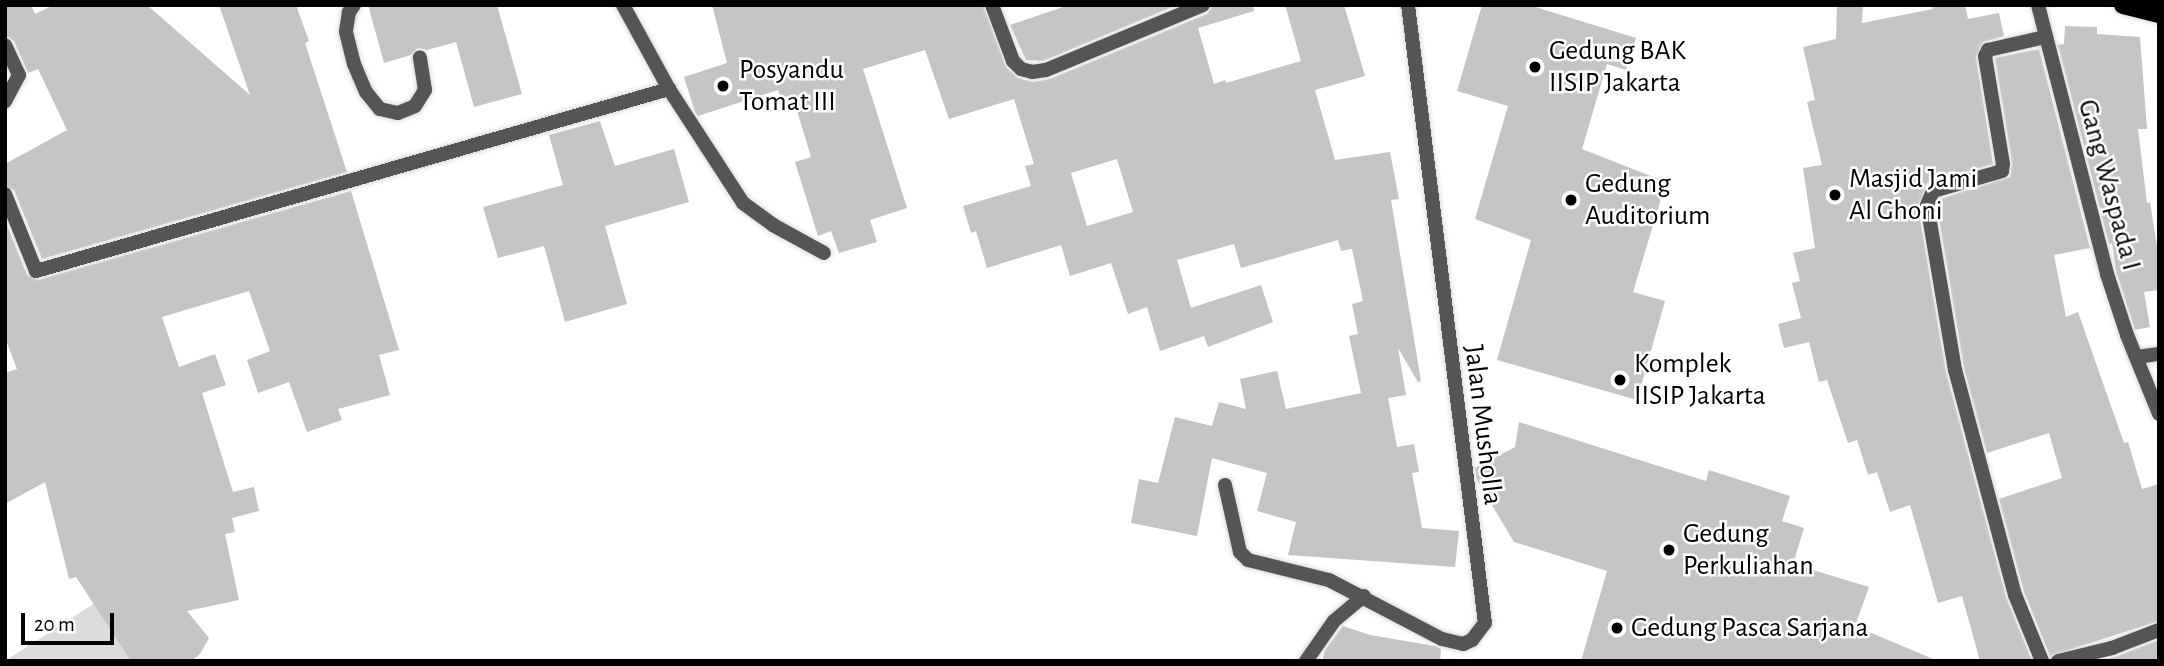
<!DOCTYPE html>
<style>
body{margin:0}
#map{position:relative;width:2164px;height:666px;overflow:hidden;background:#fff;font-family:"Alegreya Sans",sans-serif}
div>[style]{position:absolute}
.green>*{inset:0;background:#dcdcdc}
.building>*{inset:0;background:#c4c4c4}
.roads{filter:drop-shadow(0 0 2px #dbdbdb) drop-shadow(0 0 2px #dbdbdb)}
.lane>*{height:14px;margin:-7px;padding:0 7px;transform-origin:7px;border-radius:7px;background:#555}
.street>*{height:14px;margin:-7px;padding:0 7px;transform-origin:7px;border-radius:7px;background:#555}
.primary>*{height:18px;margin:-9px;padding:0 9px;transform-origin:9px;border-radius:9px;background:#000}
.dots>*{width:19px;height:19px;translate:-50% -50%;box-sizing:border-box;border:4px solid #fff;border-radius:50%}
span{translate:-50% -50%;white-space:nowrap;text-align:center;line-height:1.15;-webkit-text-stroke:5px #fff;paint-order:stroke}
.poi-label{font-size:28px;color:#000}
.left{translate:0 -50%;text-align:left}
.street-label{font-size:28px;color:#000}
.frame{position:absolute;inset:0;border:7px solid #000;pointer-events:none}
.scale{position:absolute;left:21px;top:613px;width:93px;height:32px;box-sizing:border-box;border:4px solid #000;border-top:0;padding-left:9px;font-size:21px;line-height:24px;white-space:nowrap;color:#000;-webkit-text-stroke:5px #fff;paint-order:stroke}
</style>
<div id="map">
<div class="green">
<i style="clip-path:polygon(98px 601px,137px 661px,5px 661px)"></i>
</div>
<div class="building">
<i style="clip-path:polygon(5px 5px,31px 5px,35px 14px,54px 5px,147px 5px,250px 95px,219px 5px,296px 5px,309px 41px,305px 43px,347px 172px,42px 259px,14px 190px,5px 185px,5px 164px,67px 130px,38px 69px,28px 73px,14px 41px,5px 35px)"></i>
<i style="clip-path:polygon(368px 5px,497px 5px,522px 94px,474px 107px,456px 42px,427px 50px,418px 48px,411px 55px,384px 63px)"></i>
<i style="clip-path:polygon(evenodd,712px 5px,983px 5px,1006px 67px,1018px 78px,1033px 82px,1050px 79px,1207px 14px,1213px 5px,1253px 5px,1254px 11px,1198px 28px,1214px 84px,1225px 80px,1226px 83px,1301px 61px,1285px 5px,1344px 5px,1365px 76px,1315px 90px,1335px 160px,1390px 152px,1399px 199px,1391px 200px,1421px 381px,1418px 382px,1398px 348px,1406px 395px,1388px 398px,1397px 447px,1414px 444px,1419px 472px,1412px 473px,1422px 528px,1459px 531px,1455px 567px,1288px 555px,1296px 522px,1257px 511px,1267px 473px,1212px 458px,1197px 536px,1131px 523px,1139px 479px,1158px 483px,1175px 417px,1212px 426px,1219px 402px,1246px 409px,1240px 379px,1277px 371px,1286px 409px,1361px 393px,1349px 336px,1358px 334px,1352px 304px,1363px 301px,1352px 249px,1341px 251px,1338px 240px,1241px 268px,1234px 244px,1177px 260px,1191px 308px,1261px 285px,1273px 322px,1208px 347px,1204px 336px,1160px 351px,1147px 307px,1128px 314px,1111px 263px,1070px 276px,1061px 245px,987px 268px,976px 231px,971px 233px,963px 206px,1031px 186px,1025px 166px,1034px 164px,1014px 99px,949px 119px,925px 50px,863px 69px,907px 208px,870px 220px,877px 242px,839px 253px,831px 231px,818px 236px,795px 162px,811px 157px,796px 107px,785px 110px,778px 90px,698px 116px,695px 112px,684px 77px,727px 63px,712px 5px,1117px 159px,1133px 212px,1087px 226px,1071px 173px,1117px 159px)"></i>
<i style="clip-path:polygon(1069px 5px,1177px 5px,1043px 61px,1026px 60px,1010px 25px)"></i>
<i style="clip-path:polygon(1482px 5px,1529px 5px,1636px 38px,1626px 70px,1607px 64px,1582px 149px,1666px 182px,1633px 292px,1665px 301px,1637px 400px,1497px 360px,1531px 240px,1475px 219px,1508px 106px,1457px 91px)"></i>
<i style="clip-path:polygon(1837px 5px,1863px 5px,1862px 23px,1933px 9px,1932px 5px,1965px 5px,1968px 19px,1999px 13px,2004px 36px,1983px 42px,1976px 57px,1993px 164px,1927px 183px,1918px 207px,1946px 372px,2006px 597px,2032px 661px,1980px 661px,1962px 596px,1938px 603px,1910px 505px,1890px 512px,1877px 472px,1868px 475px,1857px 440px,1848px 443px,1827px 380px,1819px 382px,1809px 342px,1784px 348px,1778px 324px,1801px 318px,1792px 283px,1800px 281px,1793px 253px,1815px 248px,1803px 168px,1822px 165px,1807px 102px,1815px 100px,1803px 47px,1836px 39px)"></i>
<i style="clip-path:polygon(2065px 26px,2097px 27px,2097px 34px,2140px 37px,2147px 129px,2138px 129px,2147px 203px,2150px 202px,2159px 259px,2159px 290px,2144px 292px,2150px 327px,2135px 330px,2116px 271px,2112px 243px,2109px 244px,2058px 45px,2064px 44px)"></i>
<i style="clip-path:polygon(2039px 49px,2090px 248px,2054px 255px,2066px 317px,2078px 312px,2124px 443px,2128px 442px,2142px 489px,2159px 484px,2159px 621px,2050px 656px,2024px 592px,1999px 499px,2062px 478px,2049px 433px,1987px 453px,1964px 368px,1937px 206px,1940px 199px,2010px 177px,2012px 162px,1995px 58px)"></i>
<i style="clip-path:polygon(600px 121px,615px 166px,674px 149px,689px 202px,605px 226px,627px 304px,565px 322px,544px 246px,498px 258px,483px 207px,563px 185px,549px 135px)"></i>
<i style="clip-path:polygon(351px 191px,399px 350px,379px 355px,390px 395px,338px 409px,342px 420px,307px 432px,289px 382px,258px 393px,247px 360px,270px 351px,249px 291px,162px 317px,179px 367px,215px 354px,226px 385px,202px 393px,233px 492px,254px 487px,259px 511px,232px 518px,235px 532px,225px 534px,239px 600px,187px 611px,209px 638px,200px 654px,191px 661px,131px 661px,76px 577px,69px 579px,45px 482px,5px 504px,5px 373px,17px 369px,5px 338px,5px 220px,27px 275px,38px 280px)"></i>
<i style="clip-path:polygon(1519px 422px,1706px 481px,1709px 470px,1790px 496px,1782px 521px,1804px 528px,1793px 564px,1869px 587px,1855px 626px,1938px 661px,1581px 661px,1607px 571px,1514px 542px,1477px 480px,1475px 468px,1515px 447px)"></i>
<i style="clip-path:polygon(1343px 626px,1370px 635px,1435px 646px,1441px 649px,1440px 661px,1322px 661px,1325px 650px)"></i>
<i style="clip-path:polygon(2159px 640px,2159px 661px,2100px 661px,2115px 657px)"></i>
</div>
<div class="roads">
<div class="lane">
<i style="left:354px;top:5px;width:9px;rotate:126deg"></i>
<i style="left:349px;top:12px;width:20px;rotate:99deg"></i>
<i style="left:346px;top:32px;width:33px;rotate:76deg"></i>
<i style="left:354px;top:64px;width:30px;rotate:67deg"></i>
<i style="left:366px;top:92px;width:22px;rotate:51deg"></i>
<i style="left:380px;top:109px;width:18px;rotate:13deg"></i>
<i style="left:398px;top:113px;width:18px;rotate:-22deg"></i>
<i style="left:415px;top:106px;width:19px;rotate:-58deg"></i>
<i style="left:425px;top:90px;width:33px;rotate:-99deg"></i>
</div>
<div class="street">
<i style="left:623px;top:5px;width:96px;rotate:61.3deg"></i>
<i style="left:669px;top:89px;width:136px;rotate:57deg"></i>
<i style="left:743px;top:203px;width:37px;rotate:36deg"></i>
<i style="left:773px;top:225px;width:58px;rotate:28.8deg"></i>
<i style="left:992px;top:5px;width:60px;rotate:69.4deg"></i>
<i style="left:1013px;top:61px;width:11px;rotate:45deg"></i>
<i style="left:1021px;top:69px;width:11px;rotate:15deg"></i>
<i style="left:1032px;top:72px;width:14px;rotate:-8deg"></i>
<i style="left:1046px;top:70px;width:170px;rotate:-22.5deg"></i>
<i style="left:2038px;top:5px;width:278px;rotate:75.6deg"></i>
<i style="left:2107px;top:274px;width:64px;rotate:71.8deg"></i>
<i style="left:2127px;top:335px;width:85px;rotate:67.9deg"></i>
<i style="left:5px;top:45px;width:33px;rotate:65deg"></i>
<i style="left:19px;top:75px;width:30px;rotate:118deg"></i>
<i style="left:5px;top:194px;width:83px;rotate:68.1deg"></i>
<i style="left:36px;top:271px;width:659px;rotate:-16.04deg"></i>
<i style="left:2137px;top:357px;width:22px;rotate:-8deg"></i>
<i style="left:1225px;top:485px;width:69px;rotate:77.4deg"></i>
<i style="left:1240px;top:552px;width:11px;rotate:45deg"></i>
<i style="left:1248px;top:560px;width:83px;rotate:13.9deg"></i>
<i style="left:1329px;top:580px;width:127px;rotate:27.6deg"></i>
<i style="left:1442px;top:639px;width:22px;rotate:13deg"></i>
<i style="left:1463px;top:644px;width:10px;rotate:-24deg"></i>
<i style="left:1472px;top:640px;width:21px;rotate:-53deg"></i>
<i style="left:1485px;top:623px;width:623px;rotate:-97.1deg"></i>
<i style="left:1306px;top:661px;width:49px;rotate:-55deg"></i>
<i style="left:1334px;top:621px;width:39px;rotate:-40deg"></i>
<i style="left:2042px;top:661px;width:71px;rotate:-112.2deg"></i>
<i style="left:2015px;top:595px;width:233px;rotate:-104.9deg"></i>
<i style="left:1955px;top:370px;width:167px;rotate:-99.6deg"></i>
<i style="left:1927px;top:205px;width:15px;rotate:-67deg"></i>
<i style="left:1933px;top:191px;width:72px;rotate:-16.2deg"></i>
<i style="left:2002px;top:171px;width:7px;rotate:-82deg"></i>
<i style="left:2003px;top:164px;width:109px;rotate:-99.5deg"></i>
<i style="left:1985px;top:56px;width:7px;rotate:-63deg"></i>
<i style="left:1988px;top:50px;width:58px;rotate:-12.8deg"></i>
<i style="left:2058px;top:661px;width:56px;rotate:-13.5deg"></i>
<i style="left:2112px;top:648px;width:50px;rotate:-21deg"></i>
</div>
<div class="primary">
<i style="left:2123px;top:5px;width:37px;rotate:14deg"></i>
</div>
</div>
<div class="dots">
<i style="left:1535px;top:67px;background:#000"></i>
<i style="left:723px;top:86px;background:#000"></i>
<i style="left:1835px;top:195px;background:#000"></i>
<i style="left:1571px;top:200px;background:#000"></i>
<i style="left:1620px;top:380px;background:#000"></i>
<i style="left:1669px;top:550px;background:#000"></i>
<i style="left:1617px;top:628px;background:#000"></i>
</div>
<div class="poi-label">
<span class="left" style="left:1549px;top:67px">Gedung BAK<br>IISIP Jakarta</span>
<span class="left" style="left:739px;top:86px">Posyandu<br>Tomat III</span>
<span class="left" style="left:1849px;top:195px">Masjid Jami<br>Al Ghoni</span>
<span class="left" style="left:1585px;top:200px">Gedung<br>Auditorium</span>
<span class="left" style="left:1634px;top:380px">Komplek<br>IISIP Jakarta</span>
<span class="left" style="left:1683px;top:550px">Gedung<br>Perkuliahan</span>
<span class="left" style="left:1631px;top:628px">Gedung Pasca Sarjana</span>
</div>
<div class="street-label">
<span style="left:2109px;top:185px;rotate:75deg">Gang Waspada I</span>
<span style="left:1483px;top:425px;rotate:83deg">Jalan Musholla</span>
</div>
<div class="frame"></div>
<div class="scale">20 m</div>
</div>
